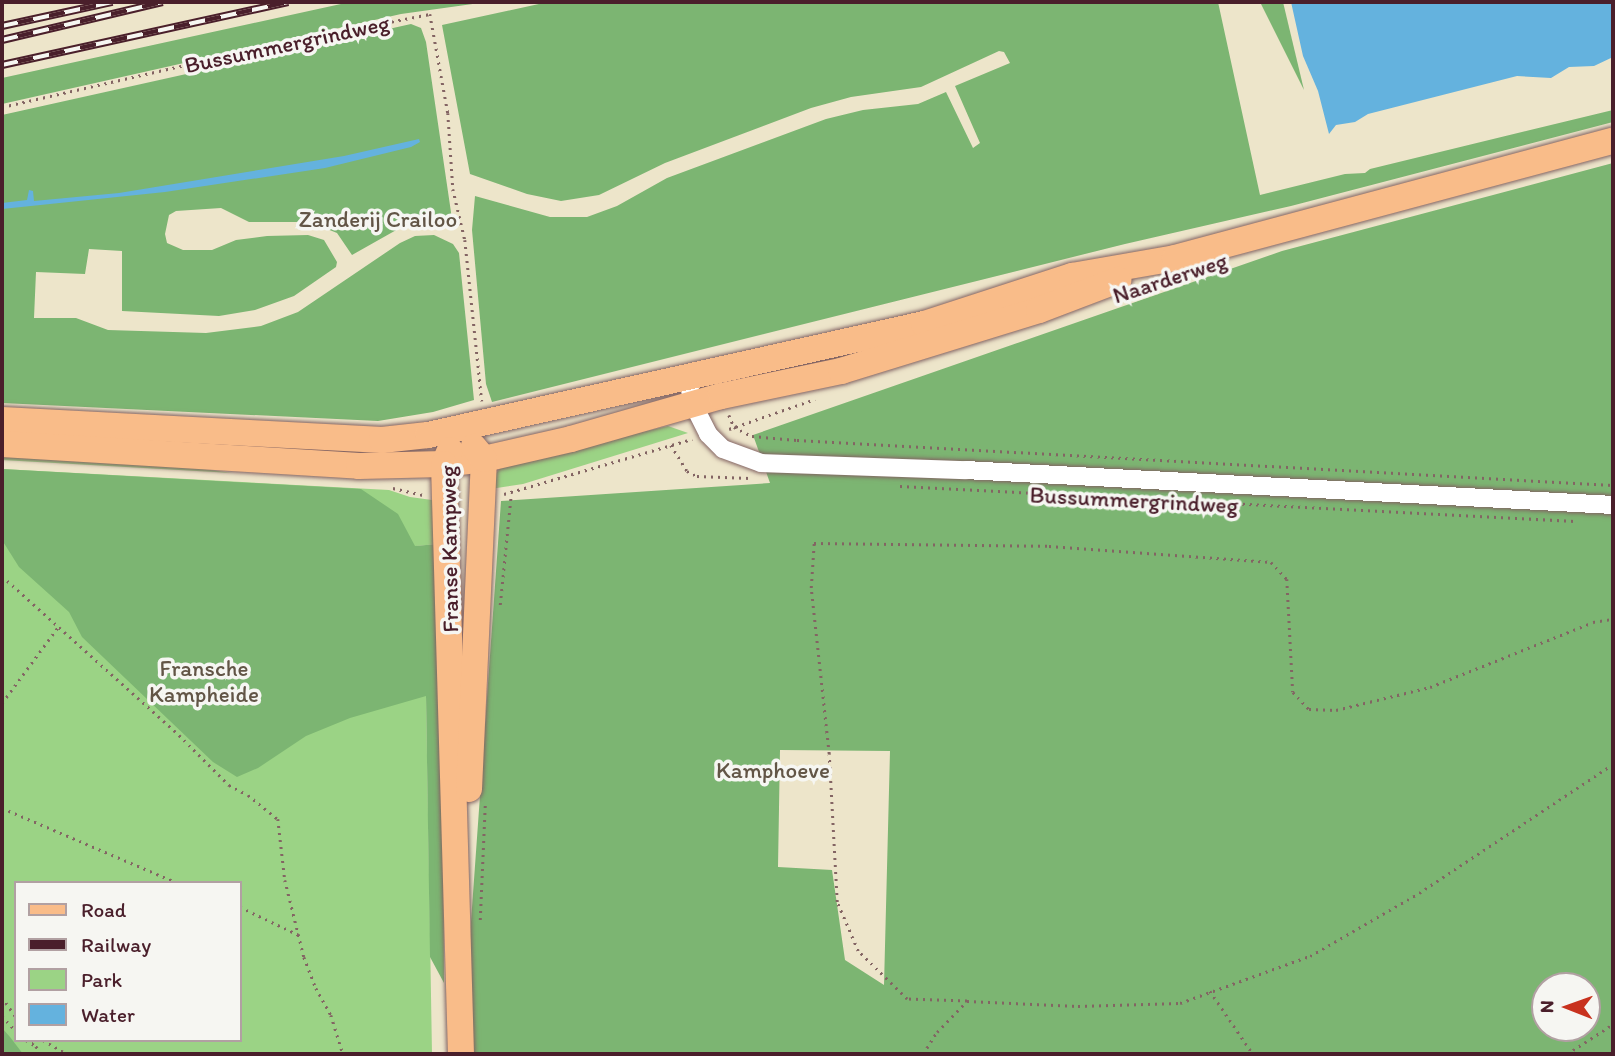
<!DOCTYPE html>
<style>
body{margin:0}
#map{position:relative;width:1615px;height:1056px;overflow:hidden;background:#ede5ca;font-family:Itim,sans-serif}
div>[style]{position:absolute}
.green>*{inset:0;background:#9bd385}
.forest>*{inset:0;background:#7cb572}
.water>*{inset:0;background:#64b2de}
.path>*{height:2.5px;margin-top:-1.25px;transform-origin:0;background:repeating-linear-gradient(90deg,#836463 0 2px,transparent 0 7px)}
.roads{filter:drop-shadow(0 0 2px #836463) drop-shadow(0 0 2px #836463)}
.street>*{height:18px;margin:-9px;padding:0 9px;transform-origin:9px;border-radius:9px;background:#fff}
.primary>*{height:26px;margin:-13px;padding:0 13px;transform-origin:13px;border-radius:13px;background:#f9bc89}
.rail>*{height:8px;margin-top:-4px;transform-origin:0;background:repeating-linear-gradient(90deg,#f6f6f2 0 16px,#4a1f2b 0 32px);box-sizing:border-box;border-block:2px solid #4a1f2b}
span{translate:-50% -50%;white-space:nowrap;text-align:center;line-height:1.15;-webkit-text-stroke:7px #f6f6f2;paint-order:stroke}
.street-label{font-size:23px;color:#4a1f2b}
.park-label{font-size:23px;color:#625546}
.frame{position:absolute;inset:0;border:4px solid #4a1f2b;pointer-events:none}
.legend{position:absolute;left:14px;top:881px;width:228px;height:161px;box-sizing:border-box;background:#f6f6f2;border:2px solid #b1a0a2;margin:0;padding:9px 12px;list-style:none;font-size:21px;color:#4a1f2b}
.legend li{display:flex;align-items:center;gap:14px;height:35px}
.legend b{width:35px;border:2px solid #b1a0a2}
.north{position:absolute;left:1531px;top:972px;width:70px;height:70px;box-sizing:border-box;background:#f6f6f2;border:2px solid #b1a0a2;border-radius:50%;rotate:271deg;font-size:19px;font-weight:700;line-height:28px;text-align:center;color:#4a1f2b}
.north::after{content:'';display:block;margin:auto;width:24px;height:32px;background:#c8321e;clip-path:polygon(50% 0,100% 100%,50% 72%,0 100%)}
</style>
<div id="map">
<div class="green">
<i style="clip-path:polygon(668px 426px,688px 433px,523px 484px,490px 489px,492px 478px,503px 465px)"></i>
<i style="clip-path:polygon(2px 452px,134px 459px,232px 473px,2px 460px)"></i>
<i style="clip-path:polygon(evenodd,2px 469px,389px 490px,410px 497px,432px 500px,437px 544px,416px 546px,426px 696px,432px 1054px,2px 1054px,2px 469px,16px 883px,240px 883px,240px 1040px,16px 1040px,16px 883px)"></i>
</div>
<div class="forest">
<i style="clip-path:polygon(350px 2px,487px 2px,401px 14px,2px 104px,2px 78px)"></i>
<i style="clip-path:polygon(548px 2px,1218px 2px,1260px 195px,1345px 174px,1365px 173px,1370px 169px,1613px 110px,1613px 122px,1291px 206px,1125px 244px,492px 402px,486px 384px,472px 230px,475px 196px,550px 217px,587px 217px,617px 206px,667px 178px,826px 119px,863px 110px,918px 104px,946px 92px,973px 148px,980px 143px,955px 86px,1010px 63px,1004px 52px,999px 51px,921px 87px,851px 97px,811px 108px,665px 163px,599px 195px,561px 201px,527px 194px,470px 174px,442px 25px)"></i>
<i style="clip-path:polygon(1260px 2px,1283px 2px,1304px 90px)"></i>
<i style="clip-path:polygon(411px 24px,421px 28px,426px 42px,452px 219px,414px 220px,352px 255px,337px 233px,310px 222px,249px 222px,221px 208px,176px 211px,169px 215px,165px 234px,167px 243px,183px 250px,212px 250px,236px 240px,267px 236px,308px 235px,324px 240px,337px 262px,336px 267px,294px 296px,255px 310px,219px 316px,122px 311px,122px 251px,89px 249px,85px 274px,36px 272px,34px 318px,76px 318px,108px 330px,206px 333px,261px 326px,298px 312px,400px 243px,415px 236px,434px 235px,453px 244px,459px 253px,474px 400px,433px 412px,378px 421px,2px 403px,2px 115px)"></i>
<i style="clip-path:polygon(evenodd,1613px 163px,1613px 1054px,470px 1054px,467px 978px,501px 501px,770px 483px,753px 435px,1282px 251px,1613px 163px,780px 750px,890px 751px,884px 985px,845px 960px,832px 870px,778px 867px,780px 750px,1613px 163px,1545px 986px,1587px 986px,1587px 1028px,1545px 1028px,1545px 986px)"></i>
<i style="clip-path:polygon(2px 469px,361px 489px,398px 514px,415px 546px,437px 544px,443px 699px,444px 983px,430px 957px,426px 696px,350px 718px,306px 736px,258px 768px,237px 777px,213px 762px,82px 637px,69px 612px,19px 567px,2px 540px)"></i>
<i style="clip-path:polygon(2px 1028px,10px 1037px,23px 1054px,2px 1054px)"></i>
</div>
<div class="water">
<i style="clip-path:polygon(1291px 2px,1613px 2px,1613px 57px,1594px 66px,1569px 67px,1551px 78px,1517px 76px,1368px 114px,1355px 122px,1336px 125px,1329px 134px,1318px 91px,1303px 56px)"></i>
<i style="clip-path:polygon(419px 139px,420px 142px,411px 147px,325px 168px,165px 192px,2px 209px,2px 203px,27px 200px,29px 190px,33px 191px,34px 201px,119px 193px,344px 156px)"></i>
</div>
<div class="path">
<i style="left:2px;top:107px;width:273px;rotate:-12.9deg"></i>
<i style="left:268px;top:46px;width:165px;rotate:-11.2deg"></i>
<i style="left:430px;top:14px;width:101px;rotate:79.7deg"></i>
<i style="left:448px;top:113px;width:76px;rotate:86.2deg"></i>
<i style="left:453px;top:189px;width:52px;rotate:76.8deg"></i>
<i style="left:465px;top:240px;width:162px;rotate:84deg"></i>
<i style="left:729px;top:415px;width:13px;rotate:67deg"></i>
<i style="left:734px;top:427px;width:20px;rotate:27deg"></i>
<i style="left:752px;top:436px;width:45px;rotate:5.1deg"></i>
<i style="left:797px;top:440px;width:817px;rotate:3.16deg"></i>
<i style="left:729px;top:429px;width:91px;rotate:-19.2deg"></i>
<i style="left:671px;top:445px;width:31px;rotate:58deg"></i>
<i style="left:687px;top:471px;width:11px;rotate:27deg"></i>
<i style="left:697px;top:476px;width:53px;rotate:2.2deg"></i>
<i style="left:900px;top:486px;width:676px;rotate:2.97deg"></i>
<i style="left:393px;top:488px;width:32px;rotate:13deg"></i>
<i style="left:504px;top:494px;width:196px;rotate:-16.3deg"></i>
<i style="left:2px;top:576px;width:238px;rotate:41.9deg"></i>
<i style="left:179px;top:735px;width:71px;rotate:45deg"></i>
<i style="left:229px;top:785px;width:21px;rotate:28deg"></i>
<i style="left:248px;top:795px;width:38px;rotate:39deg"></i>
<i style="left:278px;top:819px;width:61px;rotate:83.5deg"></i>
<i style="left:285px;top:880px;width:79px;rotate:76.1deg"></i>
<i style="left:304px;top:957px;width:33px;rotate:69deg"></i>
<i style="left:316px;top:988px;width:31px;rotate:61deg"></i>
<i style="left:331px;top:1015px;width:41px;rotate:72.9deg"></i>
<i style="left:500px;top:605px;width:112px;rotate:-84.3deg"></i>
<i style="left:2px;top:703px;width:94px;rotate:-53.6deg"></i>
<i style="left:2px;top:808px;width:191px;rotate:23.1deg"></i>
<i style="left:240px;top:907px;width:65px;rotate:25.4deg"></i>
<i style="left:480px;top:920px;width:116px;rotate:-87.5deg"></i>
<i style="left:1210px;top:991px;width:76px;rotate:55.7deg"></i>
<i style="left:2px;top:997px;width:24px;rotate:55deg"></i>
<i style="left:967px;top:1001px;width:60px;rotate:-178.1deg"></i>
<i style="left:907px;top:999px;width:69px;rotate:-135.6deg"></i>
<i style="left:858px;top:951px;width:53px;rotate:-113.2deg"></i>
<i style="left:837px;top:902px;width:148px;rotate:-93.1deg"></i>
<i style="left:829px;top:754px;width:167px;rotate:-96.2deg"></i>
<i style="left:811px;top:588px;width:45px;rotate:-86.2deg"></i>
<i style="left:814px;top:543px;width:235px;rotate:0.7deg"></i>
<i style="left:1049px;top:546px;width:223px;rotate:4.1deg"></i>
<i style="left:1271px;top:562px;width:23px;rotate:47deg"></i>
<i style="left:1287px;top:579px;width:113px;rotate:87deg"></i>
<i style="left:1293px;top:692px;width:23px;rotate:47deg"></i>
<i style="left:1309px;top:709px;width:27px;rotate:2deg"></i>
<i style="left:1336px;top:710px;width:97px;rotate:-13.7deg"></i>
<i style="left:1430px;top:687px;width:175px;rotate:-21.7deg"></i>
<i style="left:1593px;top:622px;width:20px;rotate:-9deg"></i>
<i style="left:2px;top:1016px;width:21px;rotate:47deg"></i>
<i style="left:26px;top:1040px;width:12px;rotate:31deg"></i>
<i style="left:33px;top:1040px;width:16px;rotate:63deg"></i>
<i style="left:43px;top:1040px;width:28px;rotate:30deg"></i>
<i style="left:923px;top:1054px;width:26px;rotate:-58deg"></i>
<i style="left:937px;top:1032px;width:43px;rotate:-45.9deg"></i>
<i style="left:967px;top:1001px;width:111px;rotate:2.6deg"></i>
<i style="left:1078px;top:1006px;width:102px;rotate:-1.7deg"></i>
<i style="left:1180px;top:1003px;width:138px;rotate:-19.9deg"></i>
<i style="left:1310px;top:956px;width:126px;rotate:-30deg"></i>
<i style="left:1419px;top:893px;width:233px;rotate:-33.6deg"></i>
<i style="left:1567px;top:1054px;width:55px;rotate:-33.1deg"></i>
</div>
<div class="roads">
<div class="street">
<i style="left:687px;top:377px;width:28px;rotate:77deg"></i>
<i style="left:693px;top:404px;width:34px;rotate:63deg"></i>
<i style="left:708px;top:434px;width:21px;rotate:45deg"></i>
<i style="left:723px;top:449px;width:40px;rotate:20.2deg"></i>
<i style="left:761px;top:463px;width:204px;rotate:2deg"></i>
<i style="left:965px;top:470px;width:649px;rotate:3.09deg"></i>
</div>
<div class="primary">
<i style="left:2px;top:420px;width:381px;rotate:3deg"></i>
<i style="left:382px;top:440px;width:46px;rotate:-6.2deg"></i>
<i style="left:428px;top:435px;width:508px;rotate:-12.61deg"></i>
<i style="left:924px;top:324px;width:156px;rotate:-18deg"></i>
<i style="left:1072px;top:276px;width:105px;rotate:-9.9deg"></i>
<i style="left:1175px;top:258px;width:453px;rotate:-15deg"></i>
<i style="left:2px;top:444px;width:358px;rotate:3.5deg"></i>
<i style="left:359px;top:466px;width:85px;rotate:-1.3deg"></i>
<i style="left:444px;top:464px;width:40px;rotate:-7.1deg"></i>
<i style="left:484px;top:459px;width:89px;rotate:-12.9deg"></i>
<i style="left:571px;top:439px;width:156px;rotate:-16deg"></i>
<i style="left:721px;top:396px;width:123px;rotate:-11.8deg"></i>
<i style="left:841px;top:371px;width:207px;rotate:-17.1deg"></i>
<i style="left:1039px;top:310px;width:85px;rotate:-20.8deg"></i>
<i style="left:450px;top:450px;width:15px;rotate:113deg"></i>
<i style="left:444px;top:464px;width:590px;rotate:88.35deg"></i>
<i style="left:469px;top:789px;width:330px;rotate:-87.4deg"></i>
<i style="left:484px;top:459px;width:16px;rotate:-130deg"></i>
</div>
</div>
<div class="rail">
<i style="left:2px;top:26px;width:113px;rotate:-12.3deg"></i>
<i style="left:2px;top:40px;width:165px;rotate:-13.3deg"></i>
<i style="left:2px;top:65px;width:293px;rotate:-12.4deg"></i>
</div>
<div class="street-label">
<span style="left:287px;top:44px;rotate:-12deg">Bussummergrindweg</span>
<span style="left:1170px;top:278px;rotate:-18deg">Naarderweg</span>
<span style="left:1134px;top:500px;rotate:3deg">Bussummergrindweg</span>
<span style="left:449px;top:549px;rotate:-91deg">Franse Kampweg</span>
</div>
<div class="park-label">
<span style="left:378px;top:219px">Zanderij Crailoo</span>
<span style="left:204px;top:681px">Fransche<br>Kampheide</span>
<span style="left:773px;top:770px">Kamphoeve</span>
</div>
<div class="frame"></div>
<ul class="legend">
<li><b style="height:9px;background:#f9bc89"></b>Road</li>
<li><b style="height:9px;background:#4a1f2b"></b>Railway</li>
<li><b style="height:19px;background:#9bd385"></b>Park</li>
<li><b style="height:19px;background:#64b2de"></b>Water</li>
</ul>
<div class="north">N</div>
</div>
